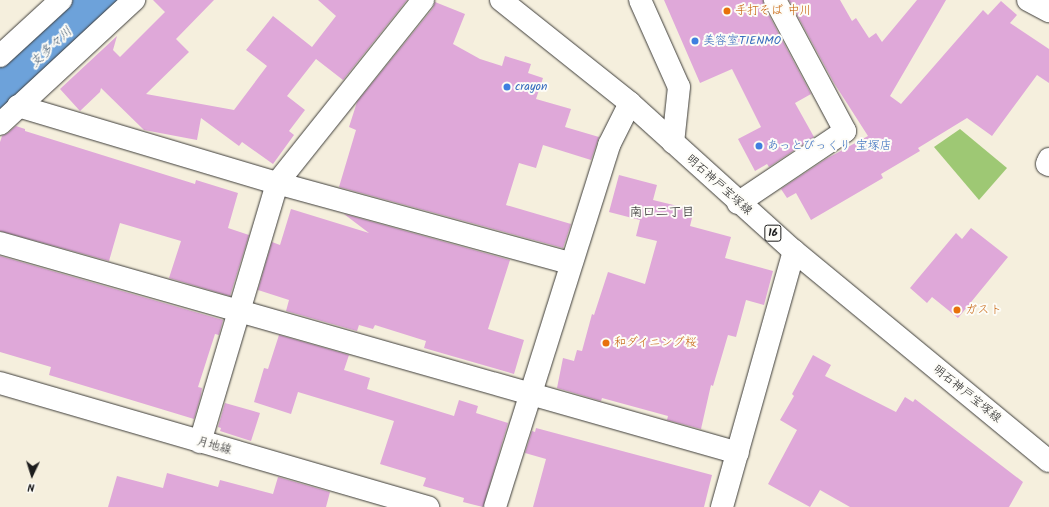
<!DOCTYPE html>
<meta charset="utf-8">
<style>
body{margin:0}
#map{position:relative;width:1049px;height:507px;overflow:hidden;background:#f5efdd;font-family:Kalam,"Klee One",sans-serif}
div>[style]{position:absolute}
.green>*{inset:0;background:#9ec874}
.river>*{height:48px;margin:-24px;padding:0 24px;transform-origin:24px;border-radius:24px;background:#6da2da}
.building>*{inset:0;background:#dfa8d9}
.roads{filter:drop-shadow(0 0 1px #3d3c39) drop-shadow(0 0 1px #3d3c39)}
.minor>*{height:22px;margin:-11px;padding:0 11px;transform-origin:11px;border-radius:11px;background:#fff}
.primary>*{height:22px;margin:-11px;padding:0 11px;transform-origin:11px;border-radius:11px;background:#fff}
.dots>*{width:11px;height:11px;translate:-50% -50%;box-sizing:border-box;border:2px solid #fdfcf7;border-radius:50%}
span{translate:-50% -50%;white-space:nowrap;text-align:center;line-height:1.15;-webkit-text-stroke:4px #fdfcf7;paint-order:stroke}
.shield-label span{padding:1px 3px;background:#fdfcf7;border:1px solid;border-radius:3px;-webkit-text-stroke-width:0}
.shield-label{font-size:11px;color:#1c1c1c;font-weight:700}
.food-label{font-size:12px;color:#c56008}
.left{translate:0 -50%;text-align:left}
.shop-label{font-size:12px;color:#366cbe}
.street-label{font-size:12px;color:#1c1c1c}
.water-label{font-size:13px;color:#405871;font-style:italic}
.neighbourhood-label{font-size:13px;color:#1c1c1c}
.north{position:absolute;left:12px;top:455px;width:40px;height:40px;-webkit-text-stroke:3px #fdfcf7;paint-order:stroke;rotate:184deg;font-size:11px;font-weight:700;line-height:16px;text-align:center;color:#1c1c1c}
.north::after{content:'';display:block;margin:auto;width:14px;height:18px;background:#1c1c1c;clip-path:polygon(50% 0,100% 100%,50% 72%,0 100%)}
</style>
<div id="map">
<div class="green">
<i style="clip-path:polygon(960px 129px,1007px 168px,979px 200px,934px 147px)"></i>
</div>
<div class="river">
<i style="left:0;top:96px;width:141px;rotate:-43deg"></i>
</div>
<div class="building">
<i style="clip-path:polygon(153px 0,214px 0,176px 39px,189px 52px,146px 94px,234px 110px,267px 66px,246px 50px,273px 16px,312px 47px,336px 16px,318px 0,407px 0,343px 80px,316px 59px,287px 96px,305px 110px,289px 131px,294px 135px,273px 164px,242px 142px,239px 146px,201px 118px,197px 140px,144px 130px,101px 88px,100px 92px,80px 111px,60px 89px,117px 36px,113px 50px,120px 57px,165px 12px)"></i>
<i style="clip-path:polygon(664px 0,763px 0,764px 6px,811px 94px,795px 103px,814px 137px,769px 167px,767px 164px,755px 171px,738px 139px,761px 127px,732px 69px,700px 83px)"></i>
<i style="clip-path:polygon(789px 0,840px 0,852px 21px,856px 18px,869px 38px,876px 33px,882px 42px,917px 0,946px 0,890px 96px,901px 104px,983px 10px,988px 15px,1001px 1px,1017px 15px,1010px 23px,1049px 49px,1049px 83px,1037px 75px,992px 136px,967px 118px,918px 148px,920px 151px,881px 174px,883px 178px,811px 220px,796px 193px,787px 198px,781px 189px,826px 159px,868px 136px,834px 83px)"></i>
<i style="clip-path:polygon(435px 2px,465px 14px,453px 44px,480px 59px,502px 66px,505px 56px,531px 64px,528px 73px,543px 78px,536px 99px,571px 109px,565px 127px,599px 137px,591px 160px,543px 145px,536px 168px,519px 163px,506px 205px,571px 224px,563px 248px,339px 187px,356px 130px,349px 127px,357px 102px,433px 8px)"></i>
<i style="clip-path:polygon(16px 126px,25px 129px,25px 131px,195px 184px,196px 180px,238px 193px,228px 228px,249px 235px,230px 296px,169px 278px,181px 241px,120px 223px,109px 261px,0 231px,0 142px,2px 136px,8px 133px)"></i>
<i style="clip-path:polygon(619px 175px,657px 185px,653px 200px,694px 210px,690px 226px,731px 237px,725px 258px,773px 271px,764px 305px,746px 300px,736px 337px,728px 335px,713px 386px,711px 385px,701px 429px,667px 420px,668px 416px,602px 398px,601px 401px,557px 388px,563px 358px,574px 361px,577px 350px,582px 351px,592px 314px,594px 315px,608px 272px,645px 284px,657px 241px,636px 236px,640px 220px,609px 212px)"></i>
<i style="clip-path:polygon(291px 209px,369px 233px,344px 214px,510px 260px,488px 329px,524px 340px,514px 374px,424px 348px,426px 341px,375px 325px,373px 329px,359px 325px,357px 331px,286px 311px,289px 300px,258px 290px,272px 242px,280px 245px)"></i>
<i style="clip-path:polygon(971px 228px,1008px 257px,958px 318px,932px 297px,927px 303px,910px 288px,956px 233px,962px 239px)"></i>
<i style="clip-path:polygon(0 256px,223px 320px,219px 335px,215px 334px,198px 387px,202px 388px,201px 395px,194px 419px,49px 375px,51px 367px,0 352px)"></i>
<i style="clip-path:polygon(279px 335px,349px 355px,344px 370px,370px 378px,367px 389px,454px 416px,459px 400px,478px 406px,476px 413px,508px 423px,483px 507px,463px 502px,464px 498px,423px 486px,426px 478px,380px 464px,394px 421px,298px 392px,291px 414px,254px 402px,264px 368px,268px 369px)"></i>
<i style="clip-path:polygon(813px 355px,831px 365px,825px 376px,896px 412px,905px 397px,913px 402px,915px 399px,1023px 482px,1009px 507px,850px 507px,820px 490px,810px 507px,768px 484px,797px 430px,780px 420px,794px 396px,792px 394px)"></i>
<i style="clip-path:polygon(225px 403px,260px 413px,251px 441px,220px 431px,221px 428px,218px 427px)"></i>
<i style="clip-path:polygon(536px 428px,712px 475px,704px 507px,533px 507px,546px 459px,525px 453px,532px 431px,535px 432px)"></i>
<i style="clip-path:polygon(167px 473px,218px 487px,220px 480px,273px 494px,278px 477px,330px 492px,326px 507px,108px 507px,117px 476px,163px 488px)"></i>
</div>
<div class="roads">
<div class="minor">
<i style="left:640px;top:0;width:95px;rotate:65.9deg"></i>
<i style="left:679px;top:87px;width:56px;rotate:96.1deg"></i>
<i style="left:1028px;top:0;width:24px;rotate:28deg"></i>
<i style="left:0;top:56px;width:83px;rotate:-42.6deg"></i>
<i style="left:18px;top:106px;width:270px;rotate:16.6deg"></i>
<i style="left:277px;top:183px;width:304px;rotate:15.3deg"></i>
<i style="left:0;top:124px;width:183px;rotate:-42.8deg"></i>
<i style="left:1049px;top:159px;width:5px;rotate:112deg"></i>
<i style="left:1047px;top:164px;width:2px;rotate:27deg"></i>
<i style="left:738px;top:203px;width:129px;rotate:-33.9deg"></i>
<i style="left:845px;top:131px;width:149px;rotate:-118.1deg"></i>
<i style="left:0;top:243px;width:767px;rotate:15.88deg"></i>
<i style="left:0;top:383px;width:446px;rotate:16.2deg"></i>
<i style="left:200px;top:442px;width:270px;rotate:-73.4deg"></i>
<i style="left:277px;top:183px;width:234px;rotate:-51.4deg"></i>
<i style="left:495px;top:507px;width:380px;rotate:-72.5deg"></i>
<i style="left:609px;top:145px;width:47px;rotate:-63.4deg"></i>
<i style="left:722px;top:507px;width:266px;rotate:-74.3deg"></i>
</div>
<div class="primary">
<i style="left:501px;top:0;width:165px;rotate:38.6deg"></i>
<i style="left:630px;top:103px;width:221px;rotate:42.1deg"></i>
<i style="left:794px;top:251px;width:330px;rotate:39.5deg"></i>
</div>
</div>
<div class="dots">
<i style="left:727px;top:11px;background:#e8710a"></i>
<i style="left:695px;top:41px;background:#3f7fe0"></i>
<i style="left:507px;top:87px;background:#3f7fe0"></i>
<i style="left:759px;top:146px;background:#3f7fe0"></i>
<i style="left:957px;top:310px;background:#e8710a"></i>
<i style="left:606px;top:343px;background:#e8710a"></i>
</div>
<div class="shield-label">
<span style="left:773px;top:233px">16</span>
</div>
<div class="food-label">
<span class="left" style="left:735px;top:11px">手打そば 中川</span>
<span class="left" style="left:965px;top:310px">ガスト</span>
<span class="left" style="left:614px;top:343px">和ダイニング桜</span>
</div>
<div class="shop-label">
<span class="left" style="left:703px;top:41px">美容室TIENMO</span>
<span class="left" style="left:515px;top:87px">crayon</span>
<span class="left" style="left:767px;top:146px">あっとびっくり 宝塚店</span>
</div>
<div class="street-label">
<span style="left:719px;top:185px;rotate:42deg">明石神戸宝塚線</span>
<span style="left:967px;top:394px;rotate:39deg">明石神戸宝塚線</span>
<span style="left:214px;top:446px;rotate:16deg">月地線</span>
</div>
<div class="water-label">
<span style="left:52px;top:48px;rotate:-43deg">支多々川</span>
</div>
<div class="neighbourhood-label">
<span style="left:662px;top:213px">南口二丁目</span>
</div>
<div class="north">N</div>
</div>
